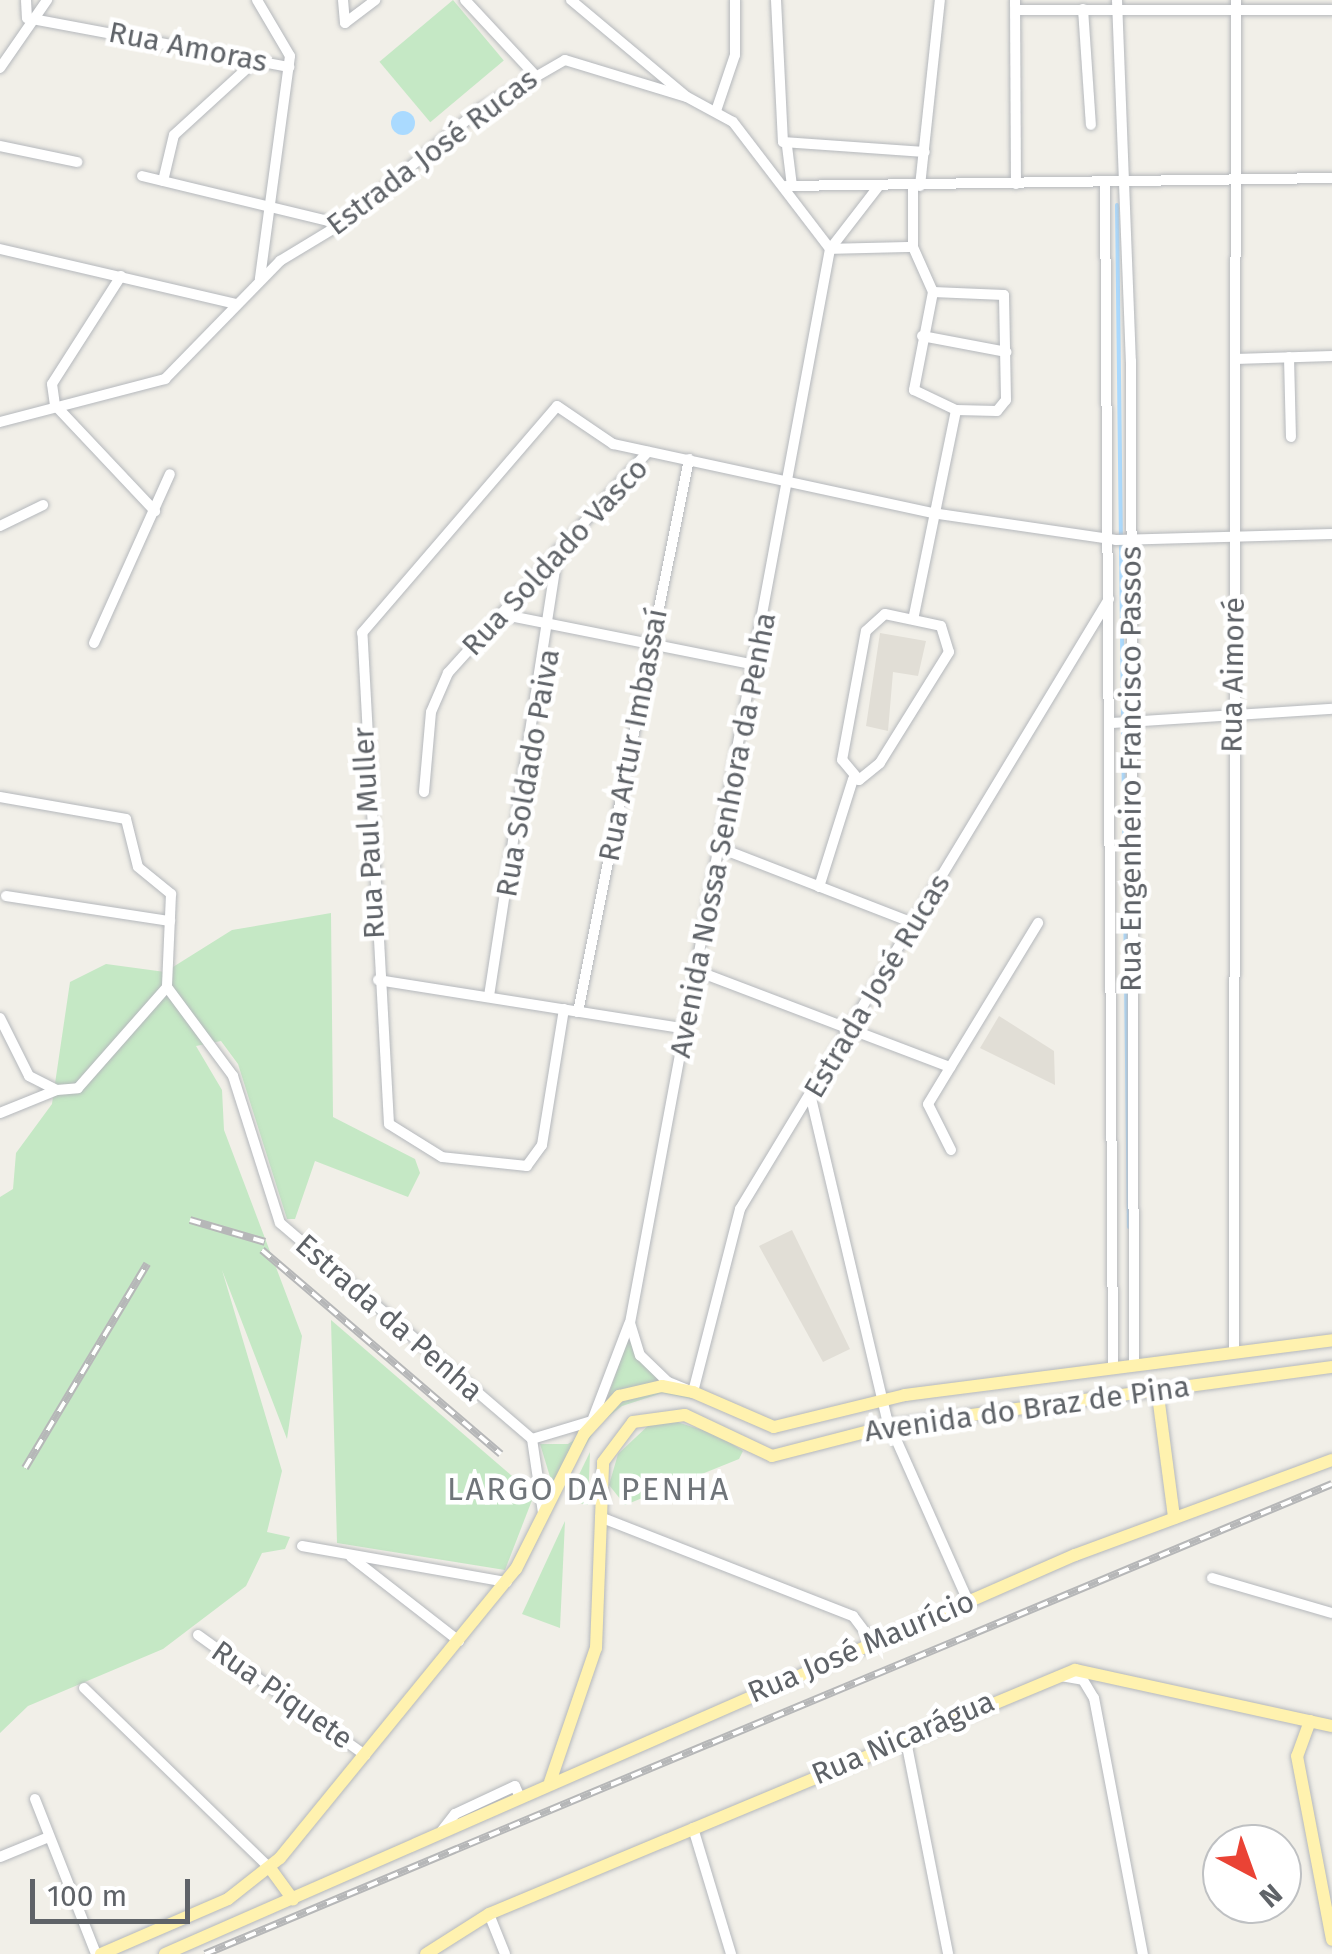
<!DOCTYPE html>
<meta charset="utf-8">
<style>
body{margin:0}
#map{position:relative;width:1332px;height:1954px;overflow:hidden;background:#f1efe8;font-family:"Fira Sans",sans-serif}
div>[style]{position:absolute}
.education>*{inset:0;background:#e1ded6}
.green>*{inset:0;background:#c5e8c5;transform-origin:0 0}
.water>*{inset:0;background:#aadaff}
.round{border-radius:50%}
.stream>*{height:4px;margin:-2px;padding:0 2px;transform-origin:2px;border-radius:2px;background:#aadaff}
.roads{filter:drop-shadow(0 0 2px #b5b8bc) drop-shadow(0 0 2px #b5b8bc)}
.minor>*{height:10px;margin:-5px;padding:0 5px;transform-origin:5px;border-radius:5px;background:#fff}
.major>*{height:12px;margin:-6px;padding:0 6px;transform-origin:6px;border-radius:6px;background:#fff2af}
.rail>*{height:8px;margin-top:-4px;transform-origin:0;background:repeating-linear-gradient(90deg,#fff 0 11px,#b6b7b8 0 22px);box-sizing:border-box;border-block:2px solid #b6b7b8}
span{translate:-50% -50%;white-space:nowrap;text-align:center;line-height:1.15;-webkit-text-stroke:9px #fff;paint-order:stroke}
.street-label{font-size:30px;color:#5f6368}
.neighbourhood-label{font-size:32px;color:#70757a;letter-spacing:2.5px}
.north{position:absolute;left:1202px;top:1824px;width:100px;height:100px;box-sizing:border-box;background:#fff;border:2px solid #bfc1c3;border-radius:50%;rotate:139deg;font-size:28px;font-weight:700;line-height:40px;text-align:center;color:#5f6368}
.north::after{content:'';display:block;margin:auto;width:35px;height:45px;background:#ea4335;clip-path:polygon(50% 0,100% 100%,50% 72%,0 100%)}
.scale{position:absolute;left:30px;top:1879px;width:160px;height:45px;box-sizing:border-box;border:5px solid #5f6368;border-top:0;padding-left:12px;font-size:30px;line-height:35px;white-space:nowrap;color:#5f6368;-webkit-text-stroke:8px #fff;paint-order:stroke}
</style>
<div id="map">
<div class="education">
<i style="clip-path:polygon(880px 633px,926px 641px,918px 676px,893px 672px,888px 731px,866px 726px)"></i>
<i style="clip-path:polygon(999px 1016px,1054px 1051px,1055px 1085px,980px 1048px)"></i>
<i style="clip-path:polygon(792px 1230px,850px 1349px,823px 1362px,759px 1246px)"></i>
</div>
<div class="green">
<i style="left:453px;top:0;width:79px;height:96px;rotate:50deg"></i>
<i style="clip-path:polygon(331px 913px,333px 1117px,415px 1159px,420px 1173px,408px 1197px,315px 1161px,295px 1219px,287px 1219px,238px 1064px,221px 1041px,196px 1046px,222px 1090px,224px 1130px,302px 1336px,287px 1439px,222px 1270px,282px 1471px,267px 1532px,290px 1537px,285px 1549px,262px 1553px,246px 1586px,163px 1649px,28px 1706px,0 1733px,0 1197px,13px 1189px,16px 1153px,52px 1104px,70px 982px,106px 964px,165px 972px,232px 930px)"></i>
<i style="clip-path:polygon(331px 1320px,534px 1495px,505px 1570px,337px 1543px)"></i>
<i style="clip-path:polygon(630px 1333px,646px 1364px,692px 1399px,662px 1393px,622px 1406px,598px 1425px,545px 1512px,551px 1480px,540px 1444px,568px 1444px,598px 1425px)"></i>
<i style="clip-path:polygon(674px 1421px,718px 1435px,743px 1451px,739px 1459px,625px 1505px,609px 1485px,618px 1454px,652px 1422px)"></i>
<i style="clip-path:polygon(590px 1452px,588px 1505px,567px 1500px,572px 1489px)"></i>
<i style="clip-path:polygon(565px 1521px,560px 1628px,522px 1614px)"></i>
</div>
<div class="water">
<i class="round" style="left:391px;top:111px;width:24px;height:24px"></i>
</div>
<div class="stream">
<i style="left:1117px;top:205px;width:1022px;rotate:89.33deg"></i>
</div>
<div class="roads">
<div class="minor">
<i style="left:26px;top:0;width:18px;rotate:87deg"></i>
<i style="left:257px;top:0;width:65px;rotate:59.5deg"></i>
<i style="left:290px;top:56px;width:225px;rotate:97.7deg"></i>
<i style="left:343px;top:0;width:23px;rotate:85deg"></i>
<i style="left:465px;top:0;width:100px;rotate:47deg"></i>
<i style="left:571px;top:0;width:150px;rotate:39.9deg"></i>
<i style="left:776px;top:0;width:142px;rotate:87.2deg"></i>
<i style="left:783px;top:142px;width:142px;rotate:4deg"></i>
<i style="left:1015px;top:0;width:184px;rotate:89.7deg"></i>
<i style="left:1117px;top:0;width:361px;rotate:87.8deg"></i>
<i style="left:1131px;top:361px;width:1000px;rotate:89.83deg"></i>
<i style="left:1083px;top:9px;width:116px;rotate:86.1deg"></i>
<i style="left:1016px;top:10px;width:316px"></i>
<i style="left:27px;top:18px;width:267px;rotate:10.6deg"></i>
<i style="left:345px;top:23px;width:38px;rotate:-37deg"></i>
<i style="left:0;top:68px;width:83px;rotate:-55.3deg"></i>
<i style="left:716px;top:111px;width:59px;rotate:-71.3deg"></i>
<i style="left:735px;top:55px;width:55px;rotate:-90deg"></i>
<i style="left:0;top:146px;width:79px;rotate:11.7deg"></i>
<i style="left:787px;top:146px;width:40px;rotate:82.9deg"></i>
<i style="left:142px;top:176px;width:205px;rotate:13.6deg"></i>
<i style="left:163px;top:181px;width:47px;rotate:-76.6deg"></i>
<i style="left:174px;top:135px;width:110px;rotate:-42.4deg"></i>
<i style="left:1105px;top:183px;width:1181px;rotate:89.61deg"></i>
<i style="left:786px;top:186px;width:546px;rotate:-0.84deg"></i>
<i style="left:920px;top:186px;width:187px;rotate:-83.9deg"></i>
<i style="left:878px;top:187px;width:78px;rotate:127.7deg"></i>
<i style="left:830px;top:249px;width:1092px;rotate:100.55deg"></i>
<i style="left:630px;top:1323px;width:34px;rotate:73deg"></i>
<i style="left:640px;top:1355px;width:39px;rotate:44deg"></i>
<i style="left:668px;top:1382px;width:27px;rotate:22deg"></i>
<i style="left:693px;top:1392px;width:189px;rotate:-75.6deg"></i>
<i style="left:740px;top:1209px;width:713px;rotate:-58.83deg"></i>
<i style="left:913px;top:187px;width:60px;rotate:90deg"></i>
<i style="left:913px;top:247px;width:49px;rotate:66deg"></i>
<i style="left:933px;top:292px;width:100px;rotate:101deg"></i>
<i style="left:914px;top:390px;width:47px;rotate:25.5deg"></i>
<i style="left:956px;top:410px;width:41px;rotate:1.4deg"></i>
<i style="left:997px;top:411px;width:14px;rotate:-51deg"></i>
<i style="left:1006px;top:400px;width:105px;rotate:-91.1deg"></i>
<i style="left:1004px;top:295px;width:71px;rotate:-177.6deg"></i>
<i style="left:0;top:249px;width:243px;rotate:13.1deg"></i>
<i style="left:830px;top:249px;width:83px;rotate:-1.4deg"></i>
<i style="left:121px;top:276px;width:128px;rotate:122.6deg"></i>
<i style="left:52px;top:384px;width:21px;rotate:82deg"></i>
<i style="left:55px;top:405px;width:146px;rotate:46.7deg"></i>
<i style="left:922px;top:336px;width:86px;rotate:10.7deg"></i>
<i style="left:1289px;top:357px;width:80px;rotate:88.6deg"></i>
<i style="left:1235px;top:359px;width:97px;rotate:-1.8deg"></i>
<i style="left:0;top:422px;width:171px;rotate:-14.6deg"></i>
<i style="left:165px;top:379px;width:165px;rotate:-45.7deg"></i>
<i style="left:280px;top:261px;width:71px;rotate:-31.2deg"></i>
<i style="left:341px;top:224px;width:180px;rotate:-39.6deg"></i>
<i style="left:480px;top:109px;width:98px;rotate:-30deg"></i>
<i style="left:565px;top:60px;width:127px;rotate:16.9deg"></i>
<i style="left:687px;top:97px;width:52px;rotate:28.5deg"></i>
<i style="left:733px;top:122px;width:160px;rotate:52.6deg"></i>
<i style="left:0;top:526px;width:48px;rotate:-26deg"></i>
<i style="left:500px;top:614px;width:260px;rotate:11.3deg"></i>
<i style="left:885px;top:614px;width:57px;rotate:12.1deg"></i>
<i style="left:941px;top:626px;width:27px;rotate:73deg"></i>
<i style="left:949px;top:652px;width:131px;rotate:121.9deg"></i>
<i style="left:880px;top:763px;width:27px;rotate:141deg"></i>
<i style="left:859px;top:780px;width:26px;rotate:-130deg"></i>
<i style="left:842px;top:760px;width:131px;rotate:-79.5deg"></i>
<i style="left:866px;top:631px;width:25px;rotate:-42deg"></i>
<i style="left:914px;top:615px;width:209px;rotate:-78.4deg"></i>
<i style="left:94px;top:643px;width:185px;rotate:-65.8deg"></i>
<i style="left:1113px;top:723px;width:219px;rotate:-3.7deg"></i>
<i style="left:424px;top:792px;width:80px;rotate:-85deg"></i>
<i style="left:431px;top:712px;width:43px;rotate:-66.4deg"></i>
<i style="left:448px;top:673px;width:298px;rotate:-47.9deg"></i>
<i style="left:0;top:797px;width:128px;rotate:9.9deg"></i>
<i style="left:126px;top:819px;width:49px;rotate:76deg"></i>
<i style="left:138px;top:867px;width:43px;rotate:39.3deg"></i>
<i style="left:171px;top:894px;width:93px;rotate:92.5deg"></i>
<i style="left:720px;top:848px;width:207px;rotate:21.2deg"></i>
<i style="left:819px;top:887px;width:113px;rotate:-72.5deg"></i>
<i style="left:6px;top:896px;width:166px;rotate:8.7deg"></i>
<i style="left:697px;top:971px;width:271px;rotate:20.8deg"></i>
<i style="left:378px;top:980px;width:313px;rotate:9deg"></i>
<i style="left:489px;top:996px;width:452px;rotate:-81.2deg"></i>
<i style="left:564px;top:1009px;width:138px;rotate:99.2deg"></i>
<i style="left:542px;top:1145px;width:26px;rotate:126deg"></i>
<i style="left:527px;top:1166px;width:85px;rotate:-174deg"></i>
<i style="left:442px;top:1157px;width:62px;rotate:-148.1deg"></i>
<i style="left:389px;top:1124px;width:492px;rotate:-93.1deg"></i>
<i style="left:362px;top:633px;width:299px;rotate:-49.3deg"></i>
<i style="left:557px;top:406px;width:68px;rotate:34.2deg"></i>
<i style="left:613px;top:444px;width:326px;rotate:12.2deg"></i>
<i style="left:932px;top:513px;width:186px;rotate:8.3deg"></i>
<i style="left:1116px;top:540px;width:216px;rotate:-1.6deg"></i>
<i style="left:578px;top:1012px;width:564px;rotate:-78.65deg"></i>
<i style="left:0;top:1018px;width:65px;rotate:63.4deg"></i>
<i style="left:29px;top:1076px;width:31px;rotate:27deg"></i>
<i style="left:57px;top:1090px;width:21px;rotate:-5deg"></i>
<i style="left:78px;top:1088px;width:135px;rotate:-48.6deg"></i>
<i style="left:167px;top:987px;width:111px;rotate:53.4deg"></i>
<i style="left:233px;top:1076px;width:154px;rotate:72.3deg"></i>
<i style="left:280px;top:1223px;width:332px;rotate:40.6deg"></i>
<i style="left:532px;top:1439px;width:75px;rotate:81.5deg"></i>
<i style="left:811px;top:1098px;width:330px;rotate:76.7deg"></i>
<i style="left:887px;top:1419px;width:199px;rotate:66deg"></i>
<i style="left:0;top:1113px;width:61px;rotate:-22deg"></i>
<i style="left:951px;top:1150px;width:51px;rotate:-116.6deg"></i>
<i style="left:928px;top:1104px;width:212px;rotate:-58.7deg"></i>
<i style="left:1234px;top:1349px;width:1349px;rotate:-89.92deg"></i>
<i style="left:532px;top:1439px;width:63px;rotate:-16.7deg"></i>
<i style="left:592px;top:1421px;width:104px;rotate:-69.1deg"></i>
<i style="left:600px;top:1517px;width:272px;rotate:21.4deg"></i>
<i style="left:853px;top:1616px;width:25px;rotate:53deg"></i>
<i style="left:302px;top:1546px;width:208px;rotate:10deg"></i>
<i style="left:351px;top:1557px;width:137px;rotate:37.9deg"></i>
<i style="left:1212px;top:1578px;width:125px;rotate:16.3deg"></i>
<i style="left:198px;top:1635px;width:206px;rotate:35.7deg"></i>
<i style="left:1061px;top:1676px;width:22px;rotate:10deg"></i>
<i style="left:1083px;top:1680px;width:21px;rotate:59deg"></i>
<i style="left:1094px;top:1698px;width:261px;rotate:79.2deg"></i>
<i style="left:84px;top:1688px;width:259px;rotate:44.1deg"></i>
<i style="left:905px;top:1736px;width:222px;rotate:78.8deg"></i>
<i style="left:35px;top:1799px;width:167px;rotate:68.5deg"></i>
<i style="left:693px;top:1828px;width:132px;rotate:73.2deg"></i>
<i style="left:440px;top:1833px;width:24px;rotate:-52deg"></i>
<i style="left:455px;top:1814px;width:66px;rotate:-25deg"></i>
<i style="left:515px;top:1786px;width:13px;rotate:67deg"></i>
<i style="left:0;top:1857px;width:53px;rotate:-22.2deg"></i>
<i style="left:489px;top:1914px;width:43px;rotate:68.2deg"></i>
</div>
<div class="major">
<i style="left:1157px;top:1388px;width:131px;rotate:82.5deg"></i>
<i style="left:1310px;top:1721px;width:37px;rotate:110deg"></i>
<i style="left:1297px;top:1756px;width:187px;rotate:79.2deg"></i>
<i style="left:550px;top:1782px;width:142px;rotate:-71.1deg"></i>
<i style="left:596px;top:1648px;width:186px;rotate:-87.8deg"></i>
<i style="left:603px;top:1462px;width:50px;rotate:-53.1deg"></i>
<i style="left:633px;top:1422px;width:52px;rotate:-7.7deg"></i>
<i style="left:685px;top:1415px;width:96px;rotate:25.2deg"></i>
<i style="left:772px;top:1456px;width:121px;rotate:-14.4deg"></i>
<i style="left:889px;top:1426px;width:447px;rotate:-7.6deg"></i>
<i style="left:270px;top:1868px;width:39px;rotate:54deg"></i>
<i style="left:101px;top:1954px;width:138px;rotate:-23.4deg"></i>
<i style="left:228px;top:1899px;width:66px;rotate:-38.3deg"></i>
<i style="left:280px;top:1858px;width:373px;rotate:-50.8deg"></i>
<i style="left:516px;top:1569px;width:151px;rotate:-63.3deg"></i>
<i style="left:584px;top:1434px;width:52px;rotate:-47.4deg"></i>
<i style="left:619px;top:1396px;width:44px;rotate:-13.1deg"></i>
<i style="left:662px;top:1386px;width:32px;rotate:11deg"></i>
<i style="left:693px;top:1392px;width:88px;rotate:23.4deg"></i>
<i style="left:774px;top:1427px;width:135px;rotate:-13.7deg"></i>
<i style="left:905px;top:1395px;width:431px;rotate:-7.3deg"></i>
<i style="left:165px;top:1954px;width:994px;rotate:-23.68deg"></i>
<i style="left:1075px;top:1555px;width:274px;rotate:-20.3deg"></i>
<i style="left:426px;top:1954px;width:75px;rotate:-32.4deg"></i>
<i style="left:489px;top:1914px;width:635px;rotate:-22.61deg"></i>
<i style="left:1075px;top:1670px;width:263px;rotate:12.3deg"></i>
</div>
</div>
<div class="rail">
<i style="left:190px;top:1220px;width:78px;rotate:16.3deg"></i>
<i style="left:262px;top:1250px;width:314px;rotate:40.5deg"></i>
<i style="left:25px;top:1468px;width:238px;rotate:-59.1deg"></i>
<i style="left:205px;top:1954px;width:1221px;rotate:-22.64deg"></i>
</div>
<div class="street-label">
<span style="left:188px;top:47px;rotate:11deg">Rua Amoras</span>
<span style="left:432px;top:152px;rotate:-37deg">Estrada José Rucas</span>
<span style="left:555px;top:557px;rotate:-47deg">Rua Soldado Vasco</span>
<span style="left:1233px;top:675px;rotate:-89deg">Rua Aimoré</span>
<span style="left:633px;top:735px;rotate:-79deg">Rua Artur Imbassaí</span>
<span style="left:1131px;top:769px;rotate:-90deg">Rua Engenheiro Francisco Passos</span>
<span style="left:528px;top:773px;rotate:-80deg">Rua Soldado Paiva</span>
<span style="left:369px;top:833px;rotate:-93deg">Rua Paul Muller</span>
<span style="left:723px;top:835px;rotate:-79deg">Avenida Nossa Senhora da Penha</span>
<span style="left:877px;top:986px;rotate:-59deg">Estrada José Rucas</span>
<span style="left:389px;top:1318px;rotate:41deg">Estrada da Penha</span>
<span style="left:1027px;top:1409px;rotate:-8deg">Avenida do Braz de Pina</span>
<span style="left:861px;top:1647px;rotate:-23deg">Rua José Maurício</span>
<span style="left:282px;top:1695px;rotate:35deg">Rua Piquete</span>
<span style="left:903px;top:1738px;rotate:-23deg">Rua Nicarágua</span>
</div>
<div class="neighbourhood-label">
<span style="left:589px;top:1489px">LARGO DA PENHA</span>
</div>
<div class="north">N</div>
<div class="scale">100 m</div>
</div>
